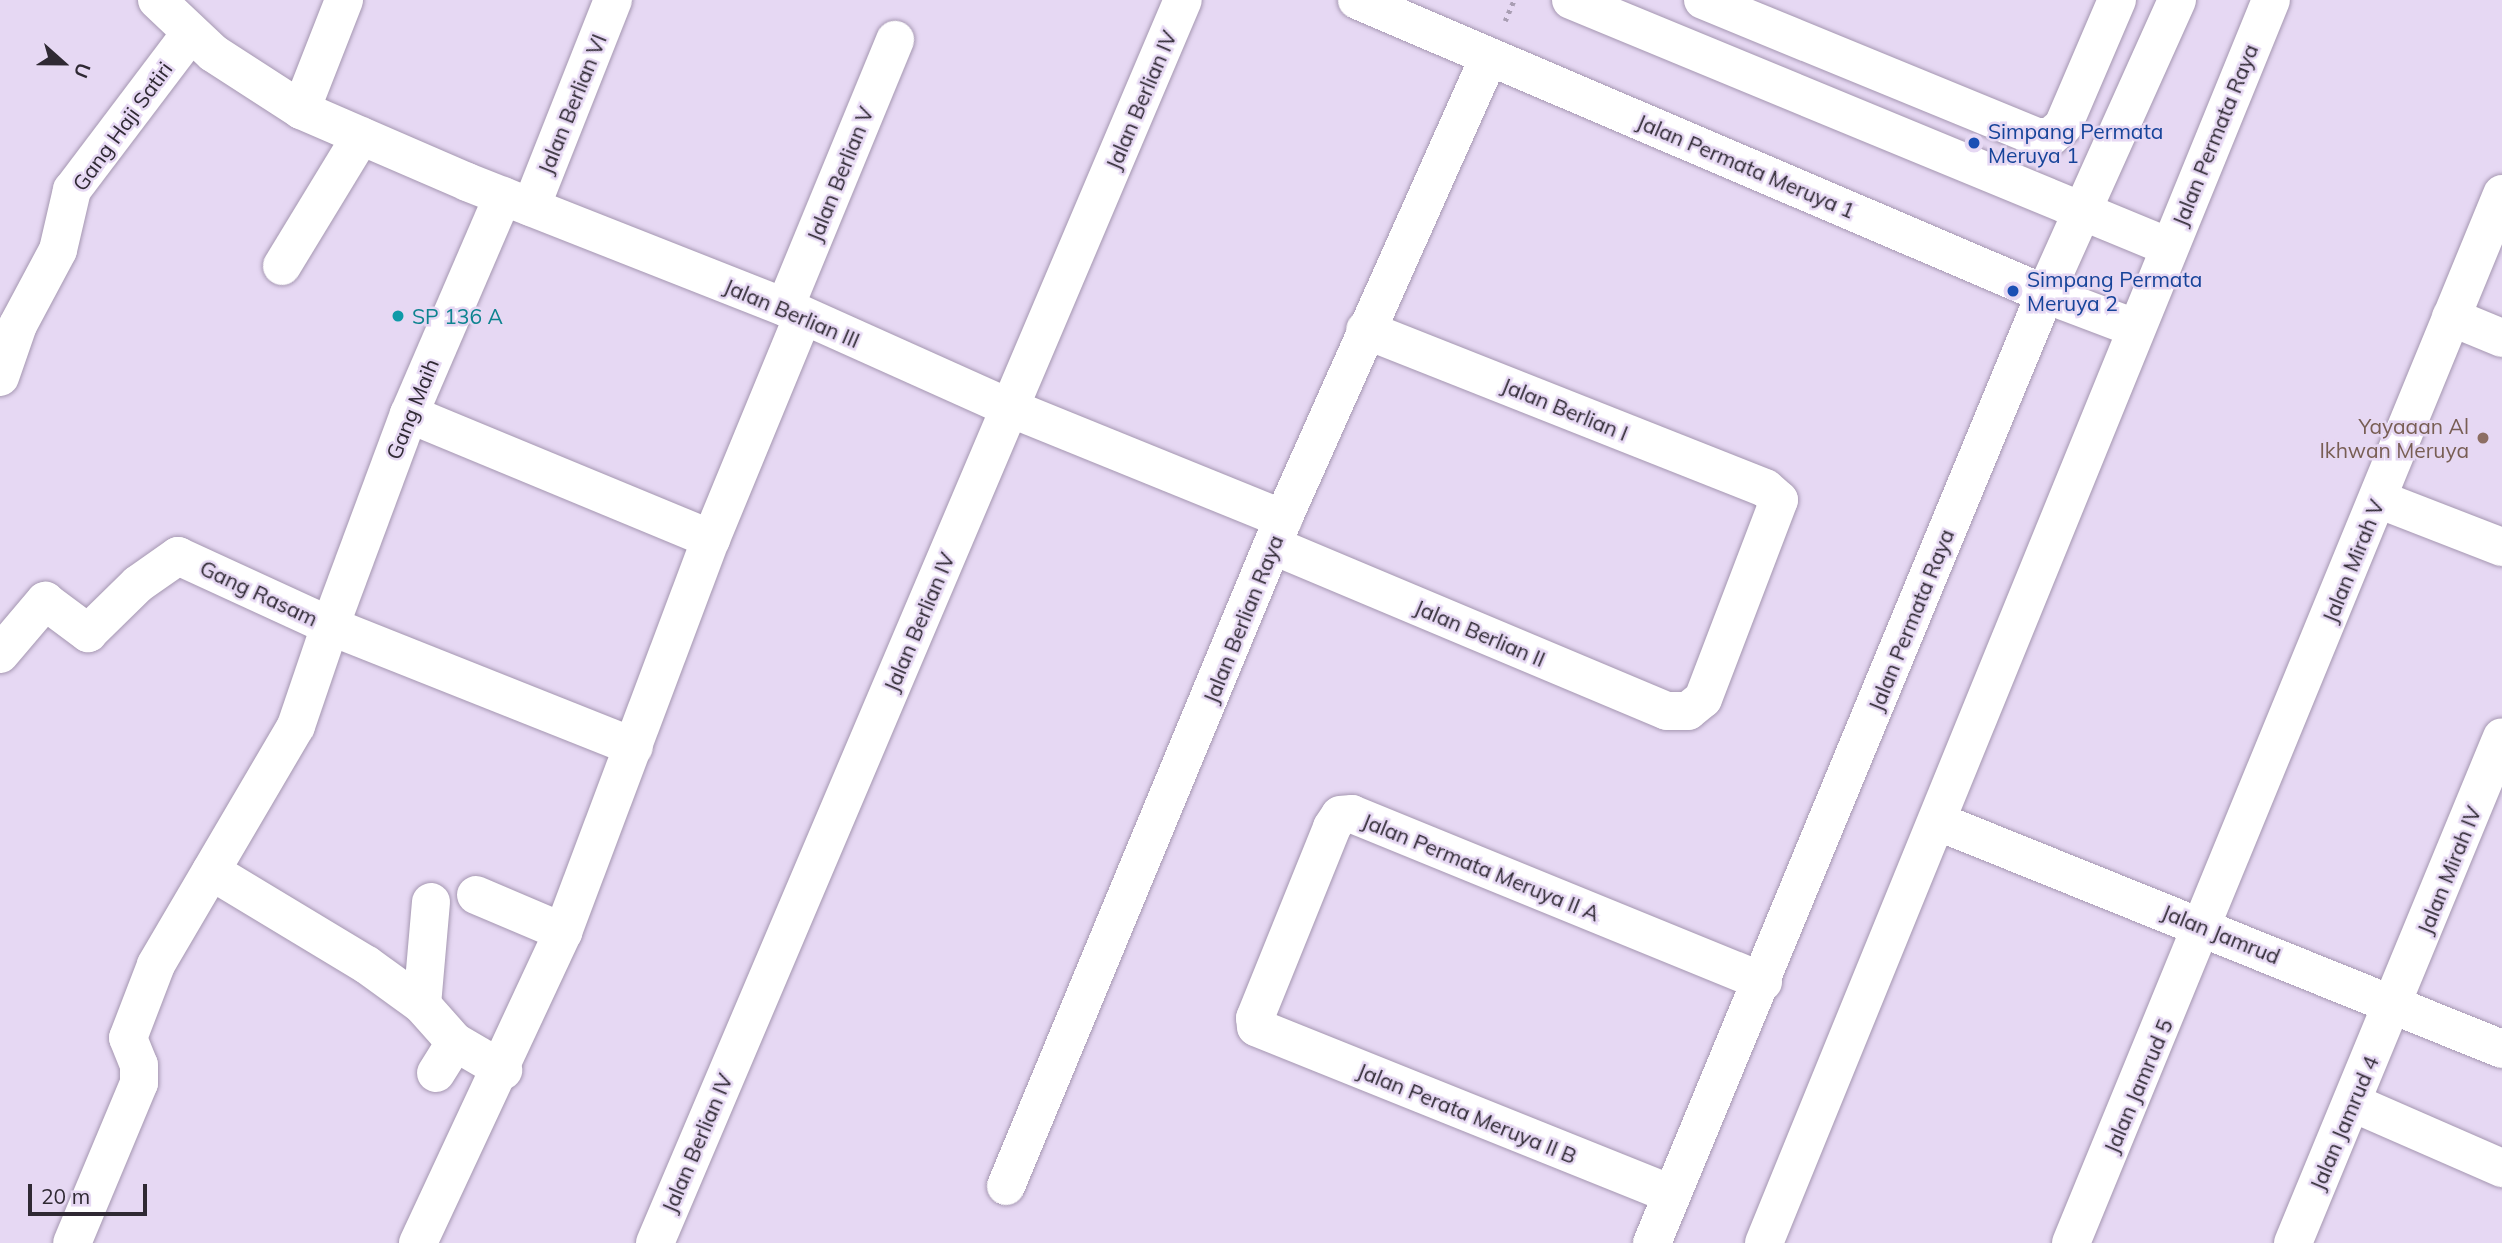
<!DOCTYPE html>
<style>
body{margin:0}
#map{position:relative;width:2502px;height:1243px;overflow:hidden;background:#e6d8f3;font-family:Mulish,sans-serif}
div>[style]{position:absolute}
.path>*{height:4.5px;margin-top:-2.25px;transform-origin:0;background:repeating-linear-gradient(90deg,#a99eb3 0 3.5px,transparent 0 8.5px)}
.roads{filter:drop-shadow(0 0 2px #a597b1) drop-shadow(0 0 2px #a597b1)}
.minor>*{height:38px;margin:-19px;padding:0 19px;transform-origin:19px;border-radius:19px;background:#fff}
.dots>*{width:19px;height:19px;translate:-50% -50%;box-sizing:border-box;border:4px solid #e6d8f3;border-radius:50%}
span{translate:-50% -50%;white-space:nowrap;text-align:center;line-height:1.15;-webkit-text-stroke:5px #e6d8f3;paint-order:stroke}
.street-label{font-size:21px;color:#2f2933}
.transit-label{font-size:21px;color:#164399}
.left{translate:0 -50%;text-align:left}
.culture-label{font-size:21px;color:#0d838f}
.education-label{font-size:21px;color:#785e54}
.right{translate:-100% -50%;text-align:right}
.north{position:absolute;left:28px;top:28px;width:70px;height:70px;-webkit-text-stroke:5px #e6d8f3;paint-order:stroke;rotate:111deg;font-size:19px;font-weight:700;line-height:28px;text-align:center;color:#2f2933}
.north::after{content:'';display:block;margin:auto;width:24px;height:32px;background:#2f2933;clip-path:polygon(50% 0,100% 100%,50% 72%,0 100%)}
.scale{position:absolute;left:28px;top:1184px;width:119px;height:32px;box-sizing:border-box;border:4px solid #2f2933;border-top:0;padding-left:9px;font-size:21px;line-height:24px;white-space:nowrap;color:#2f2933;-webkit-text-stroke:5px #e6d8f3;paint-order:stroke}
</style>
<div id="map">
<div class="path">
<i style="left:1505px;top:21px;width:23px;rotate:-67deg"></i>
</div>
<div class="roads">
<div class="minor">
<i style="left:157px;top:0;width:77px;rotate:43.4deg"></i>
<i style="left:213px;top:53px;width:105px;rotate:32.9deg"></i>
<i style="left:301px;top:110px;width:181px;rotate:23.4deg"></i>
<i style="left:467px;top:182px;width:342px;rotate:21.5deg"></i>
<i style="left:785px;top:307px;width:247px;rotate:24.2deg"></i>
<i style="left:1010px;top:408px;width:295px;rotate:22.1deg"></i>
<i style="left:1357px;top:0;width:748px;rotate:23.14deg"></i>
<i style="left:2045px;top:294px;width:96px;rotate:20.7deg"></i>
<i style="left:1571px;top:0;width:647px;rotate:22.44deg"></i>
<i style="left:1703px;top:0;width:361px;rotate:22.3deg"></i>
<i style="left:2037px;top:137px;width:13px"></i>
<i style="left:2050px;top:137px;width:17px;rotate:-40deg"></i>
<i style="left:2063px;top:126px;width:137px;rotate:-66.8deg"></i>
<i style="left:301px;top:110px;width:118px;rotate:-68.6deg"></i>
<i style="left:503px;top:196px;width:237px;rotate:113.3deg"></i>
<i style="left:409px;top:414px;width:226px;rotate:110.4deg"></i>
<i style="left:330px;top:626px;width:327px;rotate:21.7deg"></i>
<i style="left:531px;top:207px;width:223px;rotate:-68.4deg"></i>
<i style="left:282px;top:266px;width:152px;rotate:-58.7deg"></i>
<i style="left:785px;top:307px;width:289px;rotate:-67.6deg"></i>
<i style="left:2451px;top:317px;width:55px;rotate:22.4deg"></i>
<i style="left:0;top:377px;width:55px;rotate:-70.9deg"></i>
<i style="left:18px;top:325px;width:85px;rotate:-61.9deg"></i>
<i style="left:58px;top:250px;width:62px;rotate:-76.9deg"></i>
<i style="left:72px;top:190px;width:196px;rotate:-52.9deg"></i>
<i style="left:409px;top:414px;width:327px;rotate:22.5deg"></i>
<i style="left:2378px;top:499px;width:133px;rotate:21.2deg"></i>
<i style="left:1274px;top:546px;width:426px;rotate:22.8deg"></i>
<i style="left:1667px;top:711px;width:21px"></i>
<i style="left:1688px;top:711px;width:19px;rotate:-39deg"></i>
<i style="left:1703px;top:699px;width:213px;rotate:-69.1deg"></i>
<i style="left:1779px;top:500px;width:18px;rotate:-139deg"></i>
<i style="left:1765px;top:488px;width:430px;rotate:-158.4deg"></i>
<i style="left:0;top:654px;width:70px;rotate:-49.7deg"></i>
<i style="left:45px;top:601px;width:54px;rotate:36.7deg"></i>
<i style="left:88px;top:633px;width:70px;rotate:-44.4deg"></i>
<i style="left:138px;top:584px;width:49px;rotate:-35deg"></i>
<i style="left:178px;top:556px;width:167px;rotate:24.7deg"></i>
<i style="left:330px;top:626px;width:106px;rotate:108.8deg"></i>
<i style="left:296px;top:726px;width:277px;rotate:120.4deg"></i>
<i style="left:156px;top:965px;width:78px;rotate:111deg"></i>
<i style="left:128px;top:1038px;width:29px;rotate:68deg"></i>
<i style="left:139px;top:1065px;width:18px;rotate:90deg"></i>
<i style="left:139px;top:1083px;width:173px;rotate:112.7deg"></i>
<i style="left:1939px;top:822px;width:607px;rotate:21.96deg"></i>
<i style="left:211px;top:871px;width:182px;rotate:31.1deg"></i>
<i style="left:367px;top:965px;width:68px;rotate:36deg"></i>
<i style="left:476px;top:895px;width:95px;rotate:23deg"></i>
<i style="left:431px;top:902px;width:103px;rotate:95deg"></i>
<i style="left:422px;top:1005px;width:50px;rotate:48.3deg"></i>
<i style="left:455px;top:1042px;width:56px;rotate:30.3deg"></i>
<i style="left:436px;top:1073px;width:36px;rotate:-58deg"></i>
<i style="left:2353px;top:1103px;width:163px;rotate:23.6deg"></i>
<i style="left:1006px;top:1186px;width:722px;rotate:-67.45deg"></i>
<i style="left:1283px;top:519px;width:506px;rotate:-65.97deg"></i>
<i style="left:1671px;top:1194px;width:447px;rotate:-158.1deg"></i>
<i style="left:1256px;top:1027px;width:9px;rotate:-96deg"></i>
<i style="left:1255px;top:1018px;width:206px;rotate:-68deg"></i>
<i style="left:1332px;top:827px;width:14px;rotate:-56deg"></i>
<i style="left:1340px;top:815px;width:12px;rotate:-5deg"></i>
<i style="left:1352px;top:814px;width:444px;rotate:22.2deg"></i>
<i style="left:418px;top:1243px;width:343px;rotate:-65deg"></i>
<i style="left:563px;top:932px;width:420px;rotate:-69.4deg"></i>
<i style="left:711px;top:539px;width:241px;rotate:-67.6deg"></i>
<i style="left:655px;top:1243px;width:1350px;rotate:-66.99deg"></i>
<i style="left:1652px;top:1243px;width:1027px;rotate:-67.5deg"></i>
<i style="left:2045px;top:294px;width:322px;rotate:-65.8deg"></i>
<i style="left:1764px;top:1243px;width:1342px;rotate:-67.81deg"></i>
<i style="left:2071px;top:1243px;width:1134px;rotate:-67.66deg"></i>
<i style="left:2293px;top:1243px;width:547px;rotate:-67.56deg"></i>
</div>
</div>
<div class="dots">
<i style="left:1974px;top:143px;background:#1a4fb4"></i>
<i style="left:2013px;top:291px;background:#1a4fb4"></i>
<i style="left:398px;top:316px;background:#0f9aa8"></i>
<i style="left:2483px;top:438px;background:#8d6e63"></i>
</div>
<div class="street-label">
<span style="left:1141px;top:100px;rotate:-67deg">Jalan Berlian IV</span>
<span style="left:572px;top:104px;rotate:-68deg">Jalan Berlian VI</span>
<span style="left:122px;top:126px;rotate:-54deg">Gang Haji Satiri</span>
<span style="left:2215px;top:135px;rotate:-68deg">Jalan Permata Raya</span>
<span style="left:1746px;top:166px;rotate:23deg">Jalan Permata Meruya 1</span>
<span style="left:840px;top:174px;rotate:-68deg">Jalan Berlian V</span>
<span style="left:792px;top:313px;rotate:23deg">Jalan Berlian III</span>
<span style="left:412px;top:409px;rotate:-68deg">Gang Maih</span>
<span style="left:1565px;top:409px;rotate:22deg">Jalan Berlian I</span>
<span style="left:2353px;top:561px;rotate:-68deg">Jalan Mirah V</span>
<span style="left:259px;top:593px;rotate:25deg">Gang Rasam</span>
<span style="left:1243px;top:619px;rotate:-68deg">Jalan Berlian Raya</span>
<span style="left:1911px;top:620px;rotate:-68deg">Jalan Permata Raya</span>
<span style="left:919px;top:622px;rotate:-67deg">Jalan Berlian IV</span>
<span style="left:1480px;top:633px;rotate:23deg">Jalan Berlian II</span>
<span style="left:1481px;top:867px;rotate:22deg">Jalan Permata Meruya II A</span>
<span style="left:2449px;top:870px;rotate:-68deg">Jalan Mirah IV</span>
<span style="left:2221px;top:934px;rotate:22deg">Jalan Jamrud</span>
<span style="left:2138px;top:1086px;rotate:-67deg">Jalan Jamrud 5</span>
<span style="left:1467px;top:1113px;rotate:22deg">Jalan Perata Meruya II B</span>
<span style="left:2344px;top:1123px;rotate:-67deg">Jalan Jamrud 4</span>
<span style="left:697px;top:1143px;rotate:-67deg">Jalan Berlian IV</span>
</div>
<div class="transit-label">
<span class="left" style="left:1988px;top:143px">Simpang Permata<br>Meruya 1</span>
<span class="left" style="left:2027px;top:291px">Simpang Permata<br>Meruya 2</span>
</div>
<div class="culture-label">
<span class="left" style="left:412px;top:316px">SP 136 A</span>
</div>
<div class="education-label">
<span class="right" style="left:2469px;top:438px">Yayaaan Al<br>Ikhwan Meruya</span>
</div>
<div class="north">U</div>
<div class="scale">20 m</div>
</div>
